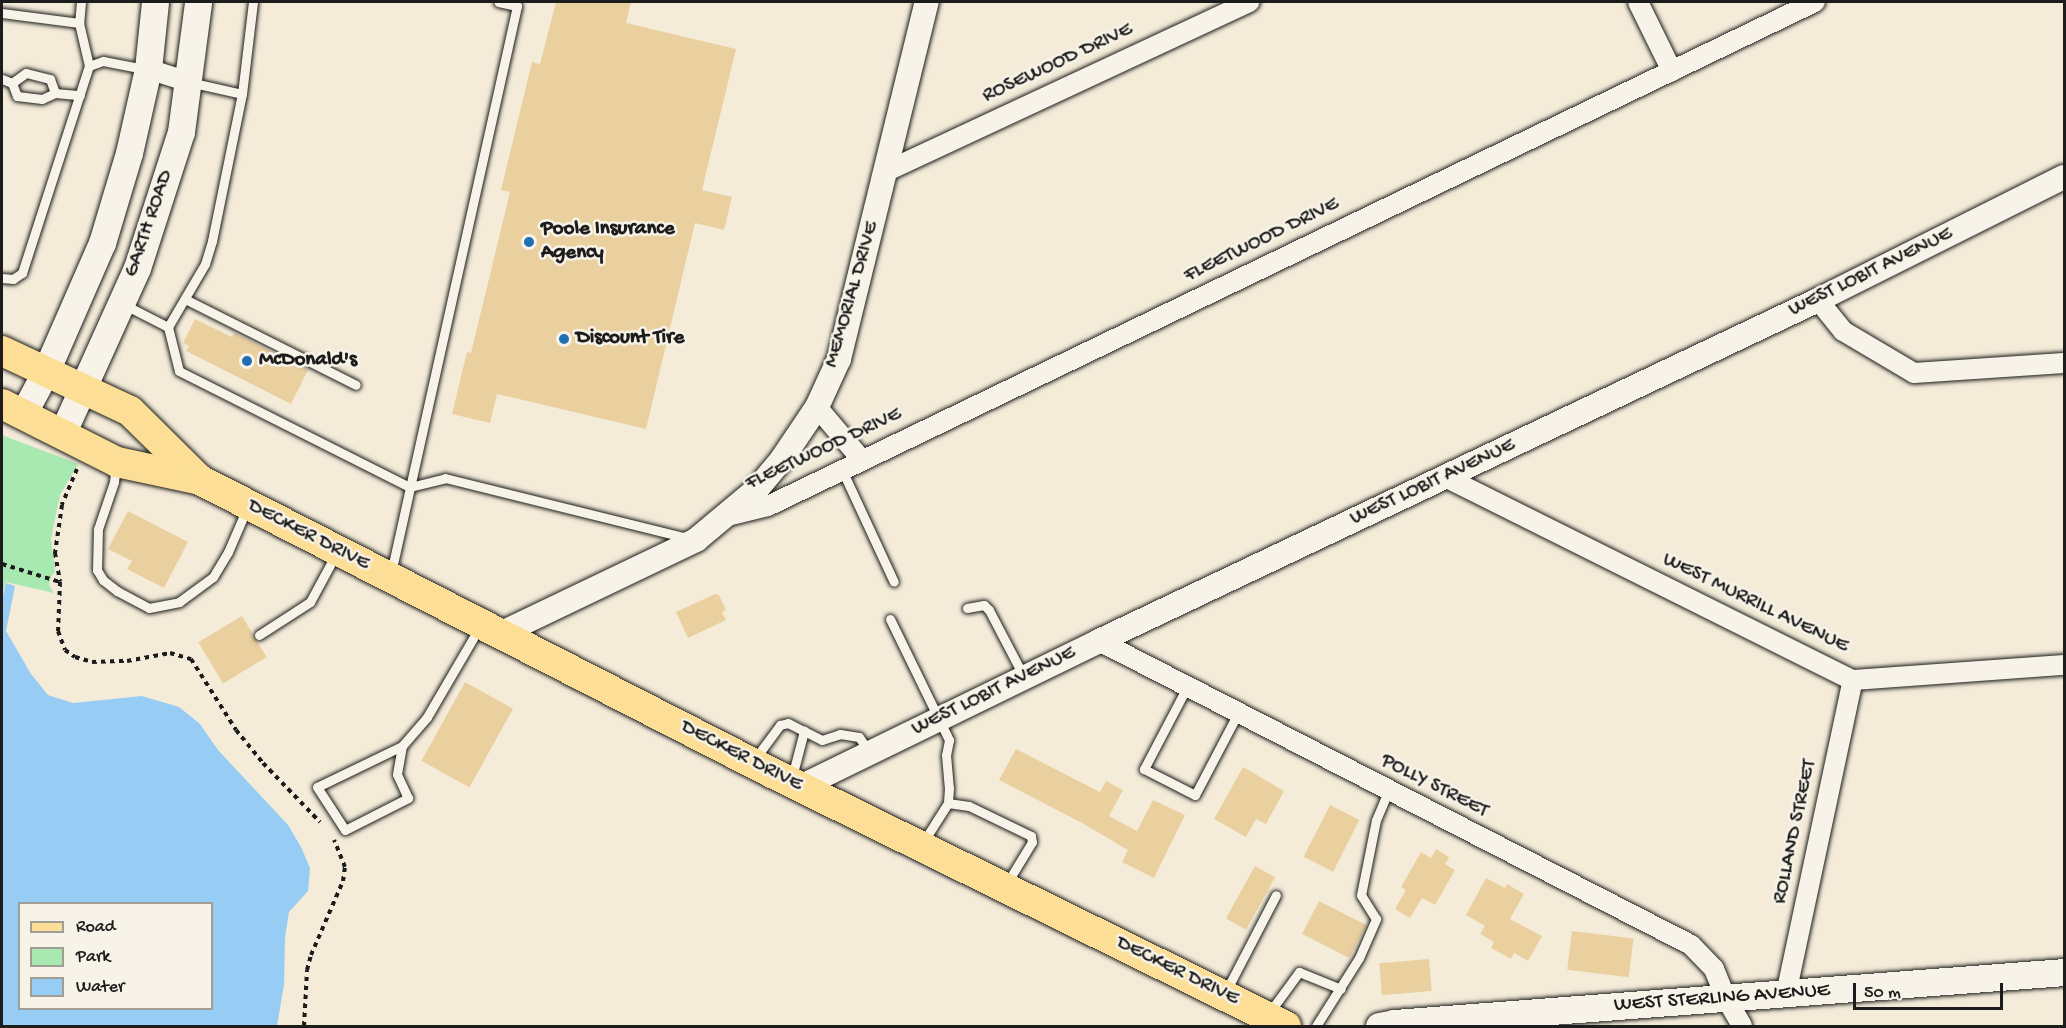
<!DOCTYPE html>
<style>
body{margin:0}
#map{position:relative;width:2066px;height:1028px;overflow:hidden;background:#f4ecd9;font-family:"Gochi Hand",sans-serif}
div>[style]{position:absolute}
.green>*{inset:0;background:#a8e9b2}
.water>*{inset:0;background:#97ccf5}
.building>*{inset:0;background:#ead09f;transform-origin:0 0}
.path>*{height:4px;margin-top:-2px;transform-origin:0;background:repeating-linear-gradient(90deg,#1c1c1c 0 4.5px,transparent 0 9px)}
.roads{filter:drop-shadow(0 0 2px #1c1c1c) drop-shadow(0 0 2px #1c1c1c)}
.service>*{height:9px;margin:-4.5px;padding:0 4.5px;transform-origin:4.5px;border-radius:4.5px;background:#f7f3e8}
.minor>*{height:20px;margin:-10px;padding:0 10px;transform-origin:10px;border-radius:10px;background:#f7f3e8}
.tertiary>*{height:24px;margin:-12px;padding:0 12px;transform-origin:12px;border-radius:12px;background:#f7f3e8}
.secondary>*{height:27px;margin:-13.5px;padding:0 13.5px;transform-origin:13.5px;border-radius:13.5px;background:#f7f3e8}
.primary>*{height:30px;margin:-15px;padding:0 15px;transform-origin:15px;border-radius:15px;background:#fcde96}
.dots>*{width:16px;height:16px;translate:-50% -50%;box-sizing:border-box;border:3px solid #f7f3e8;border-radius:50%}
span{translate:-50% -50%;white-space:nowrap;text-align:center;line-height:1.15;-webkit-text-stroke:5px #f7f3e8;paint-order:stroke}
.street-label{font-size:21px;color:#1c1c1c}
.poi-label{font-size:21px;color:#1c1c1c;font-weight:700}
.left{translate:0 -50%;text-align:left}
.frame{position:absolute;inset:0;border:3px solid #1c1c1c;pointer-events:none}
.legend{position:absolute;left:18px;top:902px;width:195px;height:108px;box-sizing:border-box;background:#f7f3e8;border:2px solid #9f9d96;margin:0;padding:8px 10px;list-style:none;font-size:18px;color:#1c1c1c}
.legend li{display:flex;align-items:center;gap:12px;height:30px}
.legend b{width:30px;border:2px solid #9f9d96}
.scale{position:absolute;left:1853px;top:983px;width:150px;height:27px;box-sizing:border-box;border:3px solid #1c1c1c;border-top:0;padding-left:8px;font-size:18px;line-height:21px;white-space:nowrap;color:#1c1c1c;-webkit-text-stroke:4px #f7f3e8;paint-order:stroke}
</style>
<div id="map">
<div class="green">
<i style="clip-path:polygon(2px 435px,78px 464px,60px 495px,51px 539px,55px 572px,52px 575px,49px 585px,54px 593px,6px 582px,2px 595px)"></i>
</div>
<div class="water">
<i style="clip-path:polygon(evenodd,6px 583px,15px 586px,6px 631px,31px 674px,48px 695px,73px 703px,142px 696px,179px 707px,200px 724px,218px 750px,288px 825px,301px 847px,310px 868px,308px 891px,289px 912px,285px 937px,284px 985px,277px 1026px,2px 1026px,2px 599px,6px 583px,20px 904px,212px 904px,212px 1008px,20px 1008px,20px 904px)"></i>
</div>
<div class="building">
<i style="clip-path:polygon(556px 2px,631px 2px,626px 23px,736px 49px,702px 190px,732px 197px,724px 230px,695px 223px,646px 429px,497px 394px,490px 423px,452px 414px,467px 352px,471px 353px,510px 192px,501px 190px,532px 62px,540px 64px)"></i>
<i style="clip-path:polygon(195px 319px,232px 337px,234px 333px,308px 370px,291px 404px,186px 351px,189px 346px,183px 343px)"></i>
<i style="clip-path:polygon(128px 511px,188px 542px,164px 588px,127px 569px,132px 561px,108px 549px)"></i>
<i style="clip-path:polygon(715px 594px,719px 595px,726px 610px,722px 612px,726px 620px,688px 638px,676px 612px)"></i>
<i style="left:242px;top:616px;width:48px;height:51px;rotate:59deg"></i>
<i style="left:465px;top:682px;width:55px;height:90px;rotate:29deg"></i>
<i style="clip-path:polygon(1016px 749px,1100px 792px,1106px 781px,1123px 790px,1109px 816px,1137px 831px,1153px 800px,1185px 815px,1154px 878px,1122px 862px,1128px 850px,1082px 823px,999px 780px)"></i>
<i style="clip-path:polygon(1243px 767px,1284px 791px,1266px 824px,1256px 819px,1246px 837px,1214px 819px)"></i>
<i style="left:1330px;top:805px;width:33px;height:58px;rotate:27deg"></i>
<i style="clip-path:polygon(1436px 849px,1449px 857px,1445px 864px,1455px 870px,1435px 905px,1422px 898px,1410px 918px,1395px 909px,1406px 890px,1401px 887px,1421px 852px,1431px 858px)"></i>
<i style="left:1255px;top:866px;width:23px;height:60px;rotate:29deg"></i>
<i style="clip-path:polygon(1486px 878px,1505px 888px,1507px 884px,1524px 894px,1510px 919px,1542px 936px,1528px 961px,1514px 953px,1511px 959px,1491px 948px,1494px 942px,1480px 934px,1485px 926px,1466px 915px)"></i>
<i style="left:1319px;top:901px;width:53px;height:37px;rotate:27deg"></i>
<i style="left:1572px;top:931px;width:62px;height:39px;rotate:7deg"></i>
<i style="left:1429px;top:959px;width:32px;height:50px;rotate:85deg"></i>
</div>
<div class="path">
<i style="left:77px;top:469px;width:39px;rotate:113deg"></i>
<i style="left:62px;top:505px;width:49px;rotate:98.3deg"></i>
<i style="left:55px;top:553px;width:29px;rotate:80deg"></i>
<i style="left:60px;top:582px;width:49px;rotate:92.3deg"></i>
<i style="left:58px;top:631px;width:20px;rotate:70deg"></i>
<i style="left:65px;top:650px;width:12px;rotate:35deg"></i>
<i style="left:75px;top:657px;width:18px;rotate:16deg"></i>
<i style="left:92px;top:662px;width:35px;rotate:-2deg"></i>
<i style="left:127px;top:661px;width:44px;rotate:-10.5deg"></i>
<i style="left:170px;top:653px;width:22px;rotate:16deg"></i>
<i style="left:191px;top:659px;width:84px;rotate:57.6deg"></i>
<i style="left:236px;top:730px;width:43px;rotate:50.7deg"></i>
<i style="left:263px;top:763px;width:82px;rotate:46deg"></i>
<i style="left:2px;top:564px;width:61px;rotate:17.2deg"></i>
<i style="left:304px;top:1026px;width:56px;rotate:-86.9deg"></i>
<i style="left:307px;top:970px;width:16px;rotate:-75deg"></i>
<i style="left:311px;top:955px;width:81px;rotate:-66.6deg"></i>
<i style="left:343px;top:881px;width:14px;rotate:-82deg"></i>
<i style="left:345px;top:867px;width:29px;rotate:-112deg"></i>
</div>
<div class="roads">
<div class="service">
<i style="left:81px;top:2px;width:21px;rotate:95deg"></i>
<i style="left:79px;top:23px;width:44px;rotate:76.9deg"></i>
<i style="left:2px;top:13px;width:78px;rotate:7.4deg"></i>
<i style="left:2px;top:79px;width:11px;rotate:22deg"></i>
<i style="left:12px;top:83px;width:14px;rotate:69deg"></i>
<i style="left:17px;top:96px;width:25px;rotate:7deg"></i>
<i style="left:42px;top:99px;width:14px;rotate:-25deg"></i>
<i style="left:55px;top:93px;width:25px;rotate:5deg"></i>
<i style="left:189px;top:82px;width:54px;rotate:12.8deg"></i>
<i style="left:12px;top:83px;width:17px;rotate:-36deg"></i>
<i style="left:26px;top:73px;width:25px;rotate:14deg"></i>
<i style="left:50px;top:79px;width:15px;rotate:70deg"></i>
<i style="left:2px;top:278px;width:11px;rotate:5deg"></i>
<i style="left:13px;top:279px;width:11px;rotate:-34deg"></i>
<i style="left:22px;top:273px;width:218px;rotate:-72.1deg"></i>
<i style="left:89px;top:66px;width:15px;rotate:-20deg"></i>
<i style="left:103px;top:61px;width:42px;rotate:11deg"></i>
<i style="left:185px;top:299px;width:191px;rotate:26.7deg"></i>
<i style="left:123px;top:304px;width:51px;rotate:27.1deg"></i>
<i style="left:168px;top:327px;width:45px;rotate:76deg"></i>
<i style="left:179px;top:371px;width:258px;rotate:26.7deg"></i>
<i style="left:410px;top:487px;width:36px;rotate:-14deg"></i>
<i style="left:445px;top:478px;width:250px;rotate:13.9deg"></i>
<i style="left:168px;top:327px;width:73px;rotate:-59.6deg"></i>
<i style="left:205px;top:264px;width:24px;rotate:-73deg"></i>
<i style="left:212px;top:241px;width:150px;rotate:-78.5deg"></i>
<i style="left:242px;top:94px;width:93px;rotate:-83.2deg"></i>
<i style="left:116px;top:467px;width:15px;rotate:98deg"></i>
<i style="left:114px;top:482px;width:50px;rotate:108.8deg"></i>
<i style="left:98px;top:529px;width:41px;rotate:91.4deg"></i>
<i style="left:97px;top:570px;width:12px;rotate:59deg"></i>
<i style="left:103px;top:580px;width:18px;rotate:38deg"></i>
<i style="left:117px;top:591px;width:36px;rotate:28deg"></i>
<i style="left:149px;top:608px;width:31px;rotate:-11deg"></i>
<i style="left:179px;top:602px;width:42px;rotate:-36.3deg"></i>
<i style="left:213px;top:577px;width:29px;rotate:-59deg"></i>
<i style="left:228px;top:552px;width:48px;rotate:-66.6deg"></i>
<i style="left:842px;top:470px;width:123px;rotate:65.1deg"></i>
<i style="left:391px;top:573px;width:581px;rotate:-77.47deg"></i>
<i style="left:517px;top:6px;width:19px;rotate:-168deg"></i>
<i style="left:967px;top:608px;width:17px;rotate:-10deg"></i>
<i style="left:984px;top:605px;width:7px;rotate:45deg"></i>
<i style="left:989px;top:610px;width:76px;rotate:62.4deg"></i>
<i style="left:890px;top:619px;width:135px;rotate:64deg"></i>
<i style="left:949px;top:740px;width:15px;rotate:101deg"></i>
<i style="left:946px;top:755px;width:33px;rotate:85deg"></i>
<i style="left:949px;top:788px;width:15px;rotate:94deg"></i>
<i style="left:948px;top:803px;width:49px;rotate:122.4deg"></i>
<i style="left:259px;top:635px;width:61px;rotate:-32.9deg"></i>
<i style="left:310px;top:602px;width:55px;rotate:-61.6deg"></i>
<i style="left:1187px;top:687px;width:93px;rotate:117.7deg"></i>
<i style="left:1144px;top:769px;width:57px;rotate:27deg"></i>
<i style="left:1195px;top:795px;width:93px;rotate:-62.3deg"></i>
<i style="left:402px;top:746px;width:94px;rotate:154.2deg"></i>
<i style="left:317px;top:787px;width:51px;rotate:56.9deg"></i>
<i style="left:345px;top:830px;width:71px;rotate:-26.9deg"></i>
<i style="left:408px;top:798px;width:26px;rotate:-115deg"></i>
<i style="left:397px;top:774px;width:28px;rotate:-80deg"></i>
<i style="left:402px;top:746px;width:38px;rotate:-49deg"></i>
<i style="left:427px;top:717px;width:103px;rotate:-59.7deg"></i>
<i style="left:754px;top:760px;width:44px;rotate:-53.4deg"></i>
<i style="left:780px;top:725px;width:8px;rotate:-14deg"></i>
<i style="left:788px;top:723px;width:18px;rotate:27deg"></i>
<i style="left:792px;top:777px;width:48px;rotate:-75.4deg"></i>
<i style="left:804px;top:731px;width:20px;rotate:27deg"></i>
<i style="left:822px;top:740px;width:19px;rotate:-18deg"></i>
<i style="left:840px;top:734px;width:19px;rotate:9deg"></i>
<i style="left:859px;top:737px;width:18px;rotate:56deg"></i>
<i style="left:948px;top:803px;width:21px;rotate:8deg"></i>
<i style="left:969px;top:806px;width:69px;rotate:25.8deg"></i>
<i style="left:1031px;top:836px;width:6px;rotate:81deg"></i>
<i style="left:1032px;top:842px;width:48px;rotate:121.4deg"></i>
<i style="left:1226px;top:991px;width:108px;rotate:-62.5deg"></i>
<i style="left:1269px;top:1013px;width:51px;rotate:-53.8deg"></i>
<i style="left:1299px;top:972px;width:45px;rotate:22deg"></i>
<i style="left:1316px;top:1026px;width:80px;rotate:-57.7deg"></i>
<i style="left:1359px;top:958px;width:43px;rotate:-66.4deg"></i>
<i style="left:1376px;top:919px;width:28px;rotate:-122deg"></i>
<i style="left:1361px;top:895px;width:76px;rotate:-78.7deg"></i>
<i style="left:1376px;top:820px;width:33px;rotate:-67deg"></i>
</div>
<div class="minor">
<i style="left:1638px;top:2px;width:77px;rotate:63.8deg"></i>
<i style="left:148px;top:69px;width:43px;rotate:17.6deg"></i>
<i style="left:887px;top:171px;width:400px;rotate:-25deg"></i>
<i style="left:1818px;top:300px;width:40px;rotate:51deg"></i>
<i style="left:1843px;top:331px;width:82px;rotate:30.6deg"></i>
<i style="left:1914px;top:373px;width:150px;rotate:-3.8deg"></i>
<i style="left:817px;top:407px;width:70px;rotate:49.7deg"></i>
<i style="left:1445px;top:477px;width:456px;rotate:26.5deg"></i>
<i style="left:1853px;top:680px;width:212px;rotate:-4.1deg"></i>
<i style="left:727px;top:516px;width:42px;rotate:-13.7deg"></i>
<i style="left:768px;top:506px;width:1162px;rotate:-25.71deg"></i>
<i style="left:1099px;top:641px;width:665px;rotate:27.18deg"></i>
<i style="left:1691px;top:945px;width:33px;rotate:46deg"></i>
<i style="left:1714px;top:969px;width:31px;rotate:68deg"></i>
<i style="left:1726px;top:998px;width:32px;rotate:60deg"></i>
<i style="left:1786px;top:994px;width:321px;rotate:-78deg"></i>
</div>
<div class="tertiary">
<i style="left:498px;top:635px;width:220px;rotate:-25.6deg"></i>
<i style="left:696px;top:540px;width:80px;rotate:-39.9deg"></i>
<i style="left:757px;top:489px;width:39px;rotate:-50deg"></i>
<i style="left:782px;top:459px;width:63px;rotate:-56.1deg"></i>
<i style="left:817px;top:407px;width:53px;rotate:-65.4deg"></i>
<i style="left:839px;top:359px;width:368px;rotate:-76.2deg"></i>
<i style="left:800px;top:787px;width:333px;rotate:-26deg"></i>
<i style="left:1099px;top:641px;width:796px;rotate:-25.37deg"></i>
<i style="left:1818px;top:300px;width:275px;rotate:-26.6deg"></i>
</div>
<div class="secondary">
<i style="left:23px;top:414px;width:49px;rotate:-61.9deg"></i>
<i style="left:46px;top:371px;width:140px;rotate:-66.4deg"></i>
<i style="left:102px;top:243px;width:94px;rotate:-73.3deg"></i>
<i style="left:129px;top:153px;width:86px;rotate:-77.3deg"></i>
<i style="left:148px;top:69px;width:67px;rotate:-84deg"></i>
<i style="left:62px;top:434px;width:182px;rotate:-65.7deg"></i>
<i style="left:137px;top:268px;width:143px;rotate:-72.1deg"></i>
<i style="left:181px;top:132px;width:131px;rotate:-82.5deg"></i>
<i style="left:1379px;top:1026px;width:15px;rotate:-11deg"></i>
<i style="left:1394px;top:1023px;width:672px;rotate:-4.35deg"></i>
</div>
<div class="primary">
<i style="left:2px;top:351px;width:141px;rotate:25.1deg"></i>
<i style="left:130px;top:411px;width:98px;rotate:44.6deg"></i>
<i style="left:2px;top:404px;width:129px;rotate:26.8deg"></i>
<i style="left:117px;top:462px;width:85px;rotate:12.2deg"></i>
<i style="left:200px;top:480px;width:643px;rotate:27.12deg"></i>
<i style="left:772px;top:773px;width:573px;rotate:26.21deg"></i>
</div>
</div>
<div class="dots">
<i style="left:529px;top:242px;background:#1f6fb2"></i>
<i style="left:564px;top:339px;background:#1f6fb2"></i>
<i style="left:247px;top:361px;background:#1f6fb2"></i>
</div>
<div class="street-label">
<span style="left:1058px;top:64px;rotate:-25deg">ROSEWOOD DRIVE</span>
<span style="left:150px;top:224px;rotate:-71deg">GARTH ROAD</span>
<span style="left:1262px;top:241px;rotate:-26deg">FLEETWOOD DRIVE</span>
<span style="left:1871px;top:273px;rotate:-26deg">WEST LOBIT AVENUE</span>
<span style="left:853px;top:295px;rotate:-74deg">MEMORIAL DRIVE</span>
<span style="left:824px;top:450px;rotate:-25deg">FLEETWOOD DRIVE</span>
<span style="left:1433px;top:483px;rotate:-25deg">WEST LOBIT AVENUE</span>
<span style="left:308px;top:536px;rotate:27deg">DECKER DRIVE</span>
<span style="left:1755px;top:604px;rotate:26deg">WEST MURRILL AVENUE</span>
<span style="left:994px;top:692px;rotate:-26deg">WEST LOBIT AVENUE</span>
<span style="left:741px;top:757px;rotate:27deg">DECKER DRIVE</span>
<span style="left:1434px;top:787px;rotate:27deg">POLLY STREET</span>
<span style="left:1796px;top:832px;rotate:-78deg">ROLLAND STREET</span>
<span style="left:1177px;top:972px;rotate:26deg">DECKER DRIVE</span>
<span style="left:1722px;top:999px;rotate:-4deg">WEST STERLING AVENUE</span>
</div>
<div class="poi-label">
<span class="left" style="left:541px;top:242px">Poole Insurance<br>Agency</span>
<span class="left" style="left:576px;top:339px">Discount Tire</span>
<span class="left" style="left:259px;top:361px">McDonald's</span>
</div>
<div class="frame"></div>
<ul class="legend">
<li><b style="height:8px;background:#fcde96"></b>Road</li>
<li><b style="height:16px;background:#a8e9b2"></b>Park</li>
<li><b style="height:16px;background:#97ccf5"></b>Water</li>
</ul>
<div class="scale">50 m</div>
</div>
